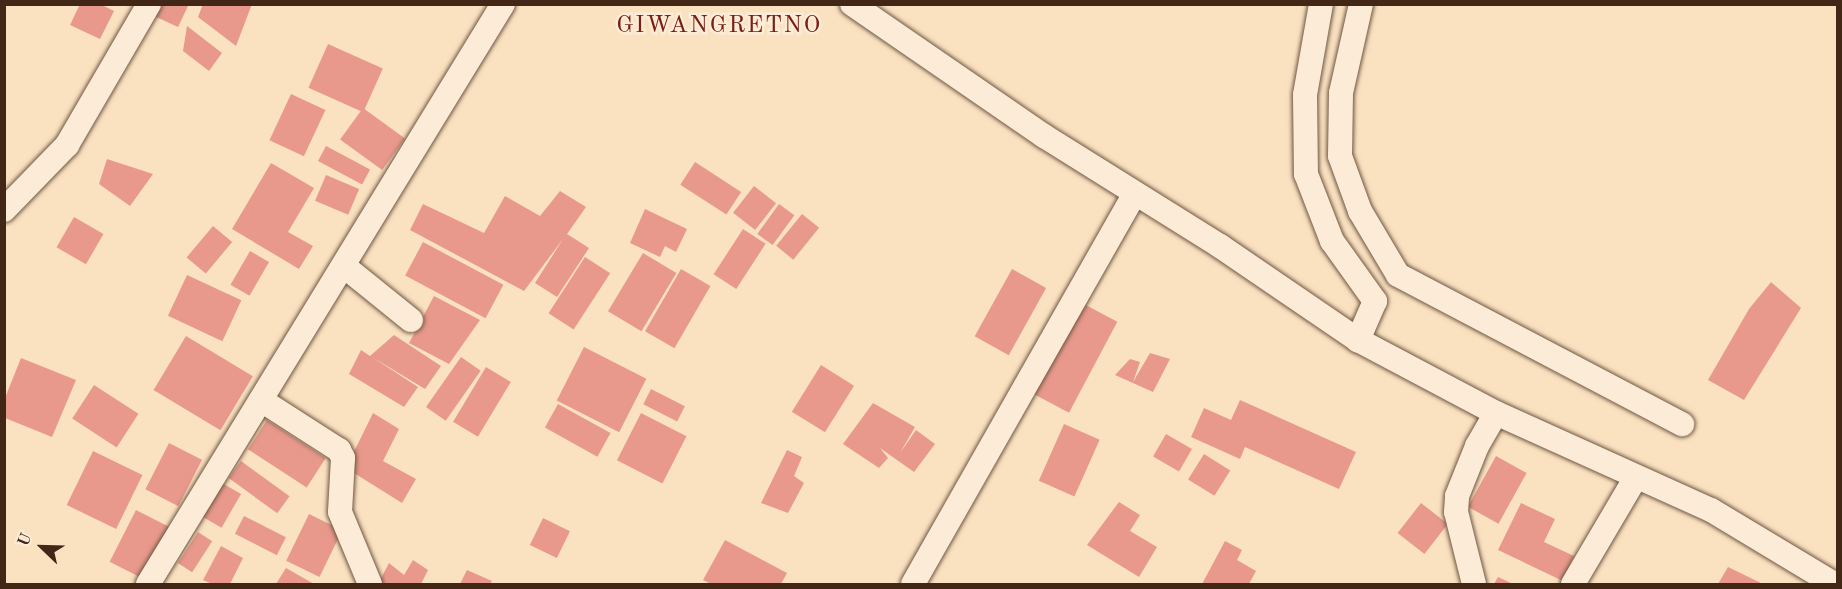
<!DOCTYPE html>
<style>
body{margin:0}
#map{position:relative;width:1842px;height:589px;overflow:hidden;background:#fae2c1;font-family:"Old Standard TT",serif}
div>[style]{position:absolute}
.building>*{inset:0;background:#e8998c;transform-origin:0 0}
.roads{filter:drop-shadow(0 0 2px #705642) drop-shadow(0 0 2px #705642)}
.minor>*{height:24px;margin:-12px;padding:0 12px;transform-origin:12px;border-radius:12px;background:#fcecd7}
span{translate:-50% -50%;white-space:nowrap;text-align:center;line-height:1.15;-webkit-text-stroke:5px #fcecd7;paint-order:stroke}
.quarter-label{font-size:24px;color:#7a1f14;letter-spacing:1.5px}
.frame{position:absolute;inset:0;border:6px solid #422717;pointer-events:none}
.north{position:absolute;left:12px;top:517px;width:60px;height:60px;-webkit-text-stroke:4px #fcecd7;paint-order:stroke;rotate:293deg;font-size:16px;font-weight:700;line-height:24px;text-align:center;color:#422717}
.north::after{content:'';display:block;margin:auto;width:21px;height:27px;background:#422717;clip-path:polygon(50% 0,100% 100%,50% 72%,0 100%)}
</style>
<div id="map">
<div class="building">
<i style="clip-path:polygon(80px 4px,100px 4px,114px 11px,100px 39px,70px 25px)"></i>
<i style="clip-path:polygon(160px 4px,189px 4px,178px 27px,154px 16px)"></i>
<i style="clip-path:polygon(203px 4px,252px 4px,236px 46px,198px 17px)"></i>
<i style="clip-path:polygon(187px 26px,222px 53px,209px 71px,183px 51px)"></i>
<i style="left:328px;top:44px;width:60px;height:48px;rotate:24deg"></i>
<i style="left:291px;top:94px;width:38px;height:51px;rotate:25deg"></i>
<i style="left:363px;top:108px;width:52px;height:39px;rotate:36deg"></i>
<i style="left:326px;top:146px;width:50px;height:17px;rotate:28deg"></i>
<i style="clip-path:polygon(107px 159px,153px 174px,130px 206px,99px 184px)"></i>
<i style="left:695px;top:162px;width:55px;height:27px;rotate:33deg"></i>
<i style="clip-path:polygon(271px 163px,314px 188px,288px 232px,313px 246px,299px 269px,232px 229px)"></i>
<i style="left:326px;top:175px;width:36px;height:28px;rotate:23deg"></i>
<i style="left:754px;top:186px;width:28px;height:34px;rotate:38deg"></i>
<i style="clip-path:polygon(560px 191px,586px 207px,567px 234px,589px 248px,557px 297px,535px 283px,563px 239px,524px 291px,410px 230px,423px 204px,484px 233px,505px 196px,540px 216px)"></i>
<i style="left:779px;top:204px;width:19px;height:37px;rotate:36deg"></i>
<i style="clip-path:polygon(645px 209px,687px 229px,676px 252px,665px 246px,660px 257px,630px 243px)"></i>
<i style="left:802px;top:214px;width:22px;height:41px;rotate:39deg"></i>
<i style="left:74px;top:217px;width:34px;height:35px;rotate:30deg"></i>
<i style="left:213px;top:226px;width:25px;height:41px;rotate:40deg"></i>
<i style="left:743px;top:229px;width:27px;height:54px;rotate:33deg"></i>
<i style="left:423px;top:242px;width:91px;height:38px;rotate:28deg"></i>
<i style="left:250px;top:251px;width:22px;height:39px;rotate:30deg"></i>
<i style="left:643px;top:253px;width:39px;height:68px;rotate:31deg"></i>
<i style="left:585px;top:257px;width:30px;height:67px;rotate:33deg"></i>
<i style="left:681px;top:269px;width:34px;height:72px;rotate:30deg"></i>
<i style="left:1012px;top:269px;width:39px;height:77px;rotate:29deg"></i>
<i style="left:187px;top:275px;width:60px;height:45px;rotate:25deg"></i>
<i style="clip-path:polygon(1771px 282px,1801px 308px,1744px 400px,1708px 380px,1749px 309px)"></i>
<i style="clip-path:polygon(434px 296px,480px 320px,449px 364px,409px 343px)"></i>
<i style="left:1082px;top:303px;width:40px;height:103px;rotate:28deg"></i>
<i style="clip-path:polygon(394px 335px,441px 366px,425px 389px,372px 357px,418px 387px,404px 407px,349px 374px,361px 350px,370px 356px)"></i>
<i style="left:186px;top:336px;width:78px;height:63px;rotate:31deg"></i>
<i style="left:584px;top:347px;width:70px;height:60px;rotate:27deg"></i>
<i style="clip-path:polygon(1150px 353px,1170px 359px,1153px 392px,1115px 375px,1130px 359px,1140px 362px,1133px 382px)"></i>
<i style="left:461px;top:357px;width:24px;height:61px;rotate:35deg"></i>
<i style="clip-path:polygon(21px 358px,76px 380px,52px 437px,5px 418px,5px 398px)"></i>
<i style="left:821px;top:365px;width:39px;height:55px;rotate:32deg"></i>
<i style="left:486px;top:367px;width:29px;height:64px;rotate:31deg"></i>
<i style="left:94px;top:385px;width:53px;height:40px;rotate:33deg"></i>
<i style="left:651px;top:389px;width:38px;height:17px;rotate:27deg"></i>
<i style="clip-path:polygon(1240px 400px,1356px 452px,1339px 489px,1245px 447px,1240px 459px,1191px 437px,1204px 408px,1231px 420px)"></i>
<i style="clip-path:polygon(873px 403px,915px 427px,900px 453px,916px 430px,935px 444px,914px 472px,880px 448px,888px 458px,879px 468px,843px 444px)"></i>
<i style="left:558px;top:404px;width:60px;height:27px;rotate:29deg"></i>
<i style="clip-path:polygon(373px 413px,399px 429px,383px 461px,416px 479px,402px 503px,346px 468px)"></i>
<i style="left:641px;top:413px;width:51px;height:53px;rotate:27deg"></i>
<i style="left:267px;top:420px;width:70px;height:35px;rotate:33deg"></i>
<i style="left:1064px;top:424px;width:39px;height:62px;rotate:24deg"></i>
<i style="left:1166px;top:434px;width:30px;height:26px;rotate:30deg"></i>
<i style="left:169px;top:443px;width:37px;height:52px;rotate:27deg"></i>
<i style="clip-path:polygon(787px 450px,802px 457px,794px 476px,804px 483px,788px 513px,761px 503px)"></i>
<i style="left:93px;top:451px;width:55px;height:60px;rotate:26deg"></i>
<i style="left:1204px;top:454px;width:31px;height:30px;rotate:32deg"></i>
<i style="left:1496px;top:456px;width:35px;height:58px;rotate:29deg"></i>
<i style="left:241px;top:461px;width:60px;height:21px;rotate:36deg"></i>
<i style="left:222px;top:483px;width:22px;height:39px;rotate:30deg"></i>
<i style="clip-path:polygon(1119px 502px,1140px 515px,1130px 531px,1157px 547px,1139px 577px,1087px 545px)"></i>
<i style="left:1421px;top:503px;width:34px;height:38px;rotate:38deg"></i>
<i style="clip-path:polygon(1521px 503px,1555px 519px,1544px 542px,1574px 556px,1563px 581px,1498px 550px)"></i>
<i style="left:136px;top:510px;width:37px;height:58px;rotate:27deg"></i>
<i style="left:309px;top:514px;width:37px;height:52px;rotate:26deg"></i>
<i style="left:244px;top:516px;width:47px;height:20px;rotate:27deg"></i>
<i style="left:543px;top:518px;width:30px;height:30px;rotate:26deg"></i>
<i style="left:198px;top:532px;width:17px;height:37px;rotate:33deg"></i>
<i style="clip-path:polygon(725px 540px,787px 573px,781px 584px,711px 584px,703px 580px)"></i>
<i style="clip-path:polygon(1225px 541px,1242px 550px,1237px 560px,1256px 571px,1249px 584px,1202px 584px)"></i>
<i style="clip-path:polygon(221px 546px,243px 558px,230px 584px,212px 584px,203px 580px)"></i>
<i style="clip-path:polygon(413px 560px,428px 570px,421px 584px,378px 584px,389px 563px,404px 575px)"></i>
<i style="clip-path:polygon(1728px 567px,1763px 584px,1718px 584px)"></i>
<i style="clip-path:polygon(286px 568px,314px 584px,276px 584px)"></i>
<i style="clip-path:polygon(467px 570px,492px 581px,490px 584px,460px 584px)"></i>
<i style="clip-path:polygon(1498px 577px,1513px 584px,1494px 584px)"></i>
</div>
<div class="roads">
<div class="minor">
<i style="left:852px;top:4px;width:233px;rotate:34.5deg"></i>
<i style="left:1044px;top:136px;width:208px;rotate:32deg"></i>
<i style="left:1220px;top:246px;width:167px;rotate:34.3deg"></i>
<i style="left:1358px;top:340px;width:156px;rotate:27.9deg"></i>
<i style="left:1496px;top:413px;width:236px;rotate:24.3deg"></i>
<i style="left:1711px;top:510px;width:144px;rotate:31deg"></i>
<i style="left:1321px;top:4px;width:92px;rotate:100deg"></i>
<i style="left:1305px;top:95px;width:79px;rotate:89.3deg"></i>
<i style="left:1306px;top:174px;width:72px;rotate:68.8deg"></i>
<i style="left:1332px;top:241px;width:74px;rotate:54.4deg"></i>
<i style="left:1375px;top:301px;width:43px;rotate:113.6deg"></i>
<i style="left:1361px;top:4px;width:91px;rotate:102.7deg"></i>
<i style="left:1341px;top:93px;width:63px;rotate:90.9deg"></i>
<i style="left:1340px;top:156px;width:59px;rotate:70deg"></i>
<i style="left:1360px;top:211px;width:74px;rotate:59.3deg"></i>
<i style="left:1398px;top:275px;width:321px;rotate:27.7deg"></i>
<i style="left:4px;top:210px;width:91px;rotate:-45.9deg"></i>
<i style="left:67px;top:145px;width:163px;rotate:-59.8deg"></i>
<i style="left:344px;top:266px;width:86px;rotate:38.9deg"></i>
<i style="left:261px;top:400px;width:93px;rotate:32.7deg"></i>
<i style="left:339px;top:450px;width:9px;rotate:63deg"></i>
<i style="left:343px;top:458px;width:54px;rotate:93.2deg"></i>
<i style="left:340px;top:512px;width:78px;rotate:67.4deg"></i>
<i style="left:148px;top:584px;width:680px;rotate:-58.53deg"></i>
<i style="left:913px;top:584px;width:447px;rotate:-60.4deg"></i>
<i style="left:1474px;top:584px;width:74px;rotate:-104deg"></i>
<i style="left:1456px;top:512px;width:16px;rotate:-86deg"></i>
<i style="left:1457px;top:496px;width:54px;rotate:-68.2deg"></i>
<i style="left:1477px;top:446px;width:38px;rotate:-60deg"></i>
<i style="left:1573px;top:584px;width:124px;rotate:-59.5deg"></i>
</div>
</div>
<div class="quarter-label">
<span style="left:719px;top:27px">GIWANGRETNO</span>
</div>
<div class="frame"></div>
<div class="north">U</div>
</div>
